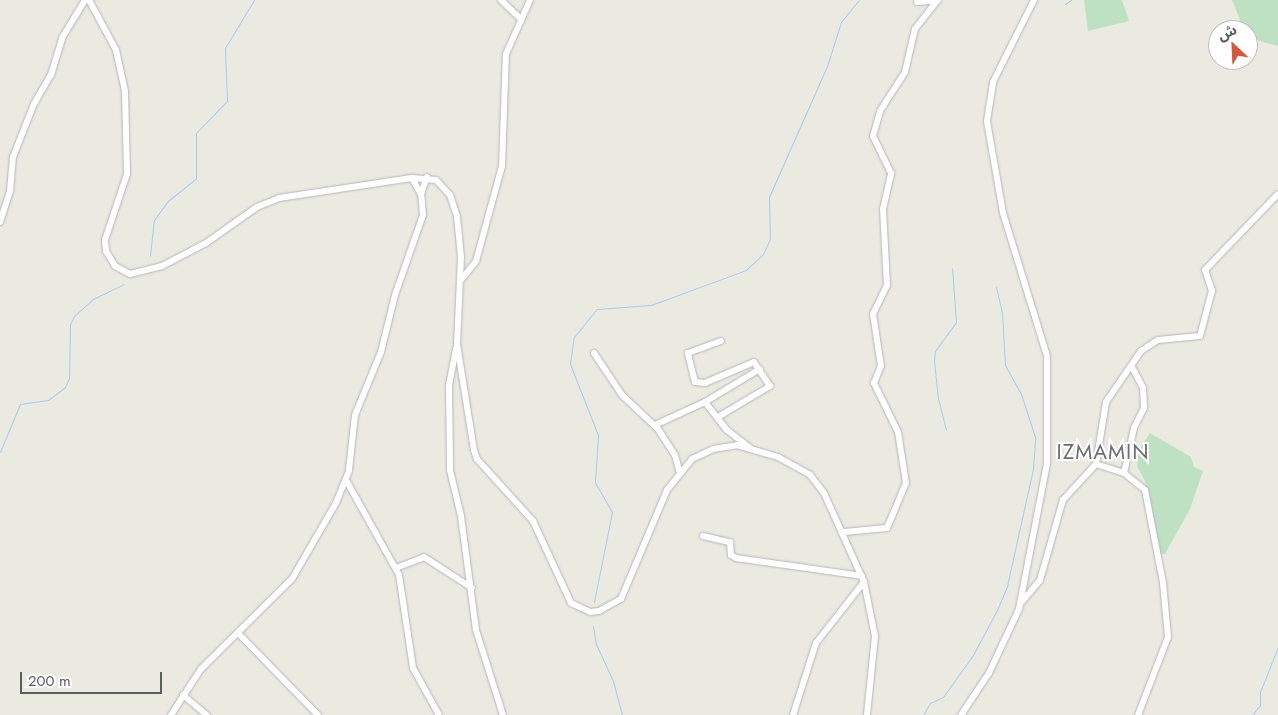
<!DOCTYPE html>
<meta charset="utf-8">
<style>
body{margin:0}
#map{position:relative;width:1278px;height:715px;overflow:hidden;background:#ebeae1;font-family:Jost,"Noto Sans Arabic",sans-serif}
div>[style]{position:absolute}
.green>*{inset:0;background:#bfe1c3}
.stream>*{height:1px;margin:-0.5px;padding:0 0.5px;transform-origin:0.5px;border-radius:0.5px;background:#a5cbf7}
.roads{filter:drop-shadow(0 0 1px #b4b6ba) drop-shadow(0 0 1px #b4b6ba)}
.minor>*{height:6px;margin:-3px;padding:0 3px;transform-origin:3px;border-radius:3px;background:#fff}
span{translate:-50% -50%;white-space:nowrap;text-align:center;line-height:1.15;-webkit-text-stroke:4px #fff;paint-order:stroke}
.quarter-label{font-size:21px;color:#6b6e72;letter-spacing:1px}
.north{position:absolute;left:1208px;top:20px;width:50px;height:50px;box-sizing:border-box;background:#fff;border:1px solid #bdbebf;border-radius:50%;rotate:335deg;font-size:14px;font-weight:700;line-height:20px;text-align:center;color:#595c60}
.north::after{content:'';display:block;margin:auto;width:18px;height:22px;background:#d8563a;clip-path:polygon(50% 0,100% 100%,50% 72%,0 100%)}
.scale{position:absolute;left:20px;top:672px;width:142px;height:22px;box-sizing:border-box;border:2px solid #595c60;border-top:0;padding-left:6px;font-size:15px;line-height:18px;white-space:nowrap;color:#595c60;-webkit-text-stroke:4px #fff;paint-order:stroke}
</style>
<div id="map">
<div class="green">
<i style="clip-path:polygon(1076px 0,1122px 0,1129px 21px,1088px 31px,1084px 0)"></i>
<i style="clip-path:polygon(1232px 0,1278px 0,1278px 46px,1248px 38px,1248px 30px,1235px 30px,1240px 20px)"></i>
<i style="clip-path:polygon(1150px 433px,1191px 457px,1194px 467px,1203px 471px,1190px 509px,1165px 554px,1160px 554px,1145px 481px,1137px 466px,1139px 451px)"></i>
</div>
<div class="stream">
<i style="left:1065px;top:4px;width:7px;rotate:-34deg"></i>
<i style="left:150px;top:256px;width:36px;rotate:-84deg"></i>
<i style="left:154px;top:220px;width:24px;rotate:-54deg"></i>
<i style="left:168px;top:201px;width:36px;rotate:-39deg"></i>
<i style="left:196px;top:178px;width:45px;rotate:-90deg"></i>
<i style="left:196px;top:133px;width:45px;rotate:-45.9deg"></i>
<i style="left:227px;top:101px;width:53px;rotate:-92.2deg"></i>
<i style="left:225px;top:48px;width:56px;rotate:-58.9deg"></i>
<i style="left:946px;top:430px;width:32px;rotate:-104deg"></i>
<i style="left:938px;top:399px;width:37px;rotate:-96deg"></i>
<i style="left:934px;top:362px;width:11px;rotate:-85deg"></i>
<i style="left:935px;top:351px;width:36px;rotate:-54deg"></i>
<i style="left:956px;top:322px;width:54px;rotate:-94.2deg"></i>
<i style="left:0;top:452px;width:52px;rotate:-67.4deg"></i>
<i style="left:20px;top:404px;width:28px;rotate:-8deg"></i>
<i style="left:48px;top:400px;width:21px;rotate:-37deg"></i>
<i style="left:65px;top:387px;width:10px;rotate:-66deg"></i>
<i style="left:69px;top:378px;width:54px;rotate:-88.9deg"></i>
<i style="left:70px;top:324px;width:9px;rotate:-63deg"></i>
<i style="left:74px;top:316px;width:25px;rotate:-42deg"></i>
<i style="left:93px;top:299px;width:34px;rotate:-26deg"></i>
<i style="left:594px;top:602px;width:92px;rotate:-78.7deg"></i>
<i style="left:612px;top:512px;width:34px;rotate:-120deg"></i>
<i style="left:595px;top:482px;width:47px;rotate:-86.3deg"></i>
<i style="left:598px;top:435px;width:76px;rotate:-111.5deg"></i>
<i style="left:570px;top:364px;width:27px;rotate:-82deg"></i>
<i style="left:574px;top:337px;width:36px;rotate:-51deg"></i>
<i style="left:597px;top:309px;width:54px;rotate:-4.2deg"></i>
<i style="left:651px;top:305px;width:101px;rotate:-20.2deg"></i>
<i style="left:746px;top:270px;width:23px;rotate:-43deg"></i>
<i style="left:763px;top:254px;width:17px;rotate:-65deg"></i>
<i style="left:770px;top:239px;width:42px;rotate:-91.4deg"></i>
<i style="left:769px;top:197px;width:143px;rotate:-66.1deg"></i>
<i style="left:827px;top:66px;width:46px;rotate:-72.3deg"></i>
<i style="left:841px;top:22px;width:28px;rotate:-51deg"></i>
<i style="left:593px;top:626px;width:18px;rotate:81deg"></i>
<i style="left:596px;top:644px;width:41px;rotate:65.3deg"></i>
<i style="left:613px;top:681px;width:35px;rotate:75deg"></i>
<i style="left:923px;top:715px;width:14px;rotate:-60deg"></i>
<i style="left:930px;top:703px;width:14px;rotate:-25deg"></i>
<i style="left:943px;top:697px;width:52px;rotate:-54.5deg"></i>
<i style="left:973px;top:655px;width:51px;rotate:-61.9deg"></i>
<i style="left:997px;top:610px;width:26px;rotate:-67deg"></i>
<i style="left:1007px;top:586px;width:120px;rotate:-77.5deg"></i>
<i style="left:1033px;top:469px;width:32px;rotate:-86deg"></i>
<i style="left:1035px;top:437px;width:45px;rotate:-108deg"></i>
<i style="left:1021px;top:394px;width:33px;rotate:-119deg"></i>
<i style="left:1005px;top:365px;width:52px;rotate:-93.3deg"></i>
<i style="left:1002px;top:313px;width:27px;rotate:-103deg"></i>
<i style="left:1252px;top:715px;width:13px;rotate:-51deg"></i>
<i style="left:1260px;top:705px;width:13px;rotate:-90deg"></i>
<i style="left:1260px;top:692px;width:48px;rotate:-68.2deg"></i>
</div>
<div class="roads">
<div class="minor">
<i style="left:89px;top:0;width:57px;rotate:61.6deg"></i>
<i style="left:116px;top:50px;width:42px;rotate:77.6deg"></i>
<i style="left:125px;top:91px;width:83px;rotate:88.6deg"></i>
<i style="left:127px;top:174px;width:70px;rotate:108.4deg"></i>
<i style="left:105px;top:240px;width:11px;rotate:85deg"></i>
<i style="left:106px;top:251px;width:17px;rotate:59deg"></i>
<i style="left:115px;top:266px;width:17px;rotate:28deg"></i>
<i style="left:130px;top:274px;width:33px;rotate:-14deg"></i>
<i style="left:162px;top:266px;width:50px;rotate:-27.6deg"></i>
<i style="left:206px;top:243px;width:62px;rotate:-35.2deg"></i>
<i style="left:257px;top:207px;width:24px;rotate:-22deg"></i>
<i style="left:279px;top:198px;width:134px;rotate:-8.6deg"></i>
<i style="left:412px;top:178px;width:24px;rotate:5deg"></i>
<i style="left:436px;top:180px;width:21px;rotate:47deg"></i>
<i style="left:450px;top:195px;width:23px;rotate:72deg"></i>
<i style="left:457px;top:217px;width:40px;rotate:84.3deg"></i>
<i style="left:461px;top:257px;width:87px;rotate:92.6deg"></i>
<i style="left:457px;top:344px;width:107px;rotate:80.9deg"></i>
<i style="left:474px;top:450px;width:9px;rotate:72deg"></i>
<i style="left:477px;top:459px;width:84px;rotate:47.9deg"></i>
<i style="left:533px;top:521px;width:90px;rotate:65.1deg"></i>
<i style="left:571px;top:603px;width:21px;rotate:25deg"></i>
<i style="left:590px;top:612px;width:9px;rotate:-6deg"></i>
<i style="left:599px;top:611px;width:25px;rotate:-29deg"></i>
<i style="left:621px;top:599px;width:118px;rotate:-67.1deg"></i>
<i style="left:667px;top:490px;width:40px;rotate:-51deg"></i>
<i style="left:692px;top:459px;width:23px;rotate:-25deg"></i>
<i style="left:713px;top:449px;width:24px;rotate:-9deg"></i>
<i style="left:737px;top:445px;width:43px;rotate:16.3deg"></i>
<i style="left:778px;top:457px;width:37px;rotate:29deg"></i>
<i style="left:810px;top:475px;width:23px;rotate:52deg"></i>
<i style="left:824px;top:493px;width:98px;rotate:65.8deg"></i>
<i style="left:864px;top:582px;width:55px;rotate:78.5deg"></i>
<i style="left:875px;top:636px;width:79px;rotate:95.8deg"></i>
<i style="left:501px;top:0;width:28px;rotate:44deg"></i>
<i style="left:917px;top:2px;width:21px;rotate:-5deg"></i>
<i style="left:412px;top:178px;width:18px;rotate:61deg"></i>
<i style="left:421px;top:194px;width:18px;rotate:-71deg"></i>
<i style="left:0;top:222px;width:33px;rotate:-72deg"></i>
<i style="left:10px;top:191px;width:34px;rotate:-85deg"></i>
<i style="left:13px;top:157px;width:57px;rotate:-68.4deg"></i>
<i style="left:34px;top:104px;width:34px;rotate:-60deg"></i>
<i style="left:51px;top:75px;width:39px;rotate:-73deg"></i>
<i style="left:62px;top:38px;width:44px;rotate:-58.8deg"></i>
<i style="left:460px;top:281px;width:26px;rotate:-51deg"></i>
<i style="left:476px;top:261px;width:98px;rotate:-74.7deg"></i>
<i style="left:502px;top:166px;width:112px;rotate:-88deg"></i>
<i style="left:506px;top:54px;width:59px;rotate:-66deg"></i>
<i style="left:456px;top:349px;width:37px;rotate:101deg"></i>
<i style="left:449px;top:385px;width:85px;rotate:89.3deg"></i>
<i style="left:450px;top:470px;width:47px;rotate:76.6deg"></i>
<i style="left:461px;top:516px;width:115px;rotate:82.5deg"></i>
<i style="left:476px;top:630px;width:89px;rotate:72.4deg"></i>
<i style="left:594px;top:353px;width:50px;rotate:56.3deg"></i>
<i style="left:622px;top:395px;width:50px;rotate:43.4deg"></i>
<i style="left:658px;top:429px;width:31px;rotate:57deg"></i>
<i style="left:675px;top:455px;width:16px;rotate:75deg"></i>
<i style="left:1132px;top:367px;width:24px;rotate:62deg"></i>
<i style="left:1143px;top:388px;width:20px;rotate:87deg"></i>
<i style="left:1144px;top:408px;width:22px;rotate:117deg"></i>
<i style="left:1134px;top:428px;width:46px;rotate:102.5deg"></i>
<i style="left:1124px;top:473px;width:27px;rotate:39deg"></i>
<i style="left:1145px;top:490px;width:95px;rotate:79deg"></i>
<i style="left:1163px;top:583px;width:54px;rotate:84.7deg"></i>
<i style="left:1168px;top:637px;width:84px;rotate:111deg"></i>
<i style="left:705px;top:402px;width:64px;rotate:-31deg"></i>
<i style="left:718px;top:417px;width:61px;rotate:-30.8deg"></i>
<i style="left:770px;top:386px;width:29px;rotate:-124deg"></i>
<i style="left:754px;top:362px;width:53px;rotate:156.8deg"></i>
<i style="left:705px;top:383px;width:10px;rotate:-174deg"></i>
<i style="left:695px;top:382px;width:30px;rotate:-104deg"></i>
<i style="left:688px;top:353px;width:35px;rotate:-20deg"></i>
<i style="left:655px;top:425px;width:55px;rotate:-24.7deg"></i>
<i style="left:705px;top:402px;width:36px;rotate:52deg"></i>
<i style="left:727px;top:430px;width:29px;rotate:38deg"></i>
<i style="left:1096px;top:464px;width:29px;rotate:18deg"></i>
<i style="left:346px;top:480px;width:109px;rotate:60.8deg"></i>
<i style="left:399px;top:575px;width:94px;rotate:81.4deg"></i>
<i style="left:413px;top:668px;width:54px;rotate:61deg"></i>
<i style="left:844px;top:532px;width:43px;rotate:-5.3deg"></i>
<i style="left:887px;top:528px;width:49px;rotate:-67.1deg"></i>
<i style="left:906px;top:483px;width:52px;rotate:-98.9deg"></i>
<i style="left:898px;top:432px;width:55px;rotate:-116.1deg"></i>
<i style="left:874px;top:383px;width:18px;rotate:-68deg"></i>
<i style="left:881px;top:366px;width:53px;rotate:-98.7deg"></i>
<i style="left:873px;top:314px;width:32px;rotate:-64deg"></i>
<i style="left:887px;top:285px;width:76px;rotate:-93deg"></i>
<i style="left:883px;top:209px;width:37px;rotate:-77deg"></i>
<i style="left:891px;top:173px;width:41px;rotate:-115.9deg"></i>
<i style="left:873px;top:136px;width:26px;rotate:-74deg"></i>
<i style="left:880px;top:111px;width:46px;rotate:-57.3deg"></i>
<i style="left:905px;top:72px;width:44px;rotate:-76.9deg"></i>
<i style="left:915px;top:29px;width:37px;rotate:-52deg"></i>
<i style="left:703px;top:536px;width:28px;rotate:13deg"></i>
<i style="left:730px;top:542px;width:13px;rotate:86deg"></i>
<i style="left:731px;top:555px;width:6px;rotate:31deg"></i>
<i style="left:736px;top:558px;width:127px;rotate:8.1deg"></i>
<i style="left:396px;top:568px;width:30px;rotate:-21deg"></i>
<i style="left:424px;top:557px;width:57px;rotate:32.9deg"></i>
<i style="left:1020px;top:604px;width:31px;rotate:-50deg"></i>
<i style="left:1040px;top:580px;width:83px;rotate:-74deg"></i>
<i style="left:1063px;top:500px;width:49px;rotate:-47.5deg"></i>
<i style="left:1096px;top:464px;width:63px;rotate:-80.8deg"></i>
<i style="left:1106px;top:402px;width:62px;rotate:-55.5deg"></i>
<i style="left:1141px;top:351px;width:20px;rotate:-33deg"></i>
<i style="left:1158px;top:340px;width:42px;rotate:-5.4deg"></i>
<i style="left:1200px;top:336px;width:47px;rotate:-75.1deg"></i>
<i style="left:1212px;top:291px;width:22px;rotate:-108deg"></i>
<i style="left:1205px;top:270px;width:105px;rotate:-46.2deg"></i>
<i style="left:238px;top:633px;width:115px;rotate:45.7deg"></i>
<i style="left:183px;top:695px;width:31px;rotate:40deg"></i>
<i style="left:171px;top:715px;width:55px;rotate:-56.9deg"></i>
<i style="left:201px;top:669px;width:128px;rotate:-44.7deg"></i>
<i style="left:292px;top:579px;width:88px;rotate:-59.9deg"></i>
<i style="left:336px;top:503px;width:35px;rotate:-68deg"></i>
<i style="left:349px;top:470px;width:55px;rotate:-83.8deg"></i>
<i style="left:355px;top:415px;width:68px;rotate:-67.6deg"></i>
<i style="left:381px;top:352px;width:59px;rotate:-76.2deg"></i>
<i style="left:395px;top:295px;width:85px;rotate:-70.7deg"></i>
<i style="left:423px;top:215px;width:21px;rotate:-95deg"></i>
<i style="left:793px;top:715px;width:76px;rotate:-72.3deg"></i>
<i style="left:816px;top:643px;width:78px;rotate:-51.8deg"></i>
<i style="left:961px;top:715px;width:50px;rotate:-56.3deg"></i>
<i style="left:989px;top:673px;width:71px;rotate:-64.9deg"></i>
<i style="left:1019px;top:609px;width:149px;rotate:-79.1deg"></i>
<i style="left:1047px;top:463px;width:107px;rotate:-90deg"></i>
<i style="left:1047px;top:356px;width:150px;rotate:-107.1deg"></i>
<i style="left:1003px;top:213px;width:93px;rotate:-99.9deg"></i>
<i style="left:987px;top:121px;width:39px;rotate:-81deg"></i>
<i style="left:993px;top:82px;width:92px;rotate:-63.4deg"></i>
</div>
</div>
<div class="quarter-label">
<span style="left:1103px;top:452px">IZMAMIN</span>
</div>
<div class="north">ش</div>
<div class="scale">200 m</div>
</div>
